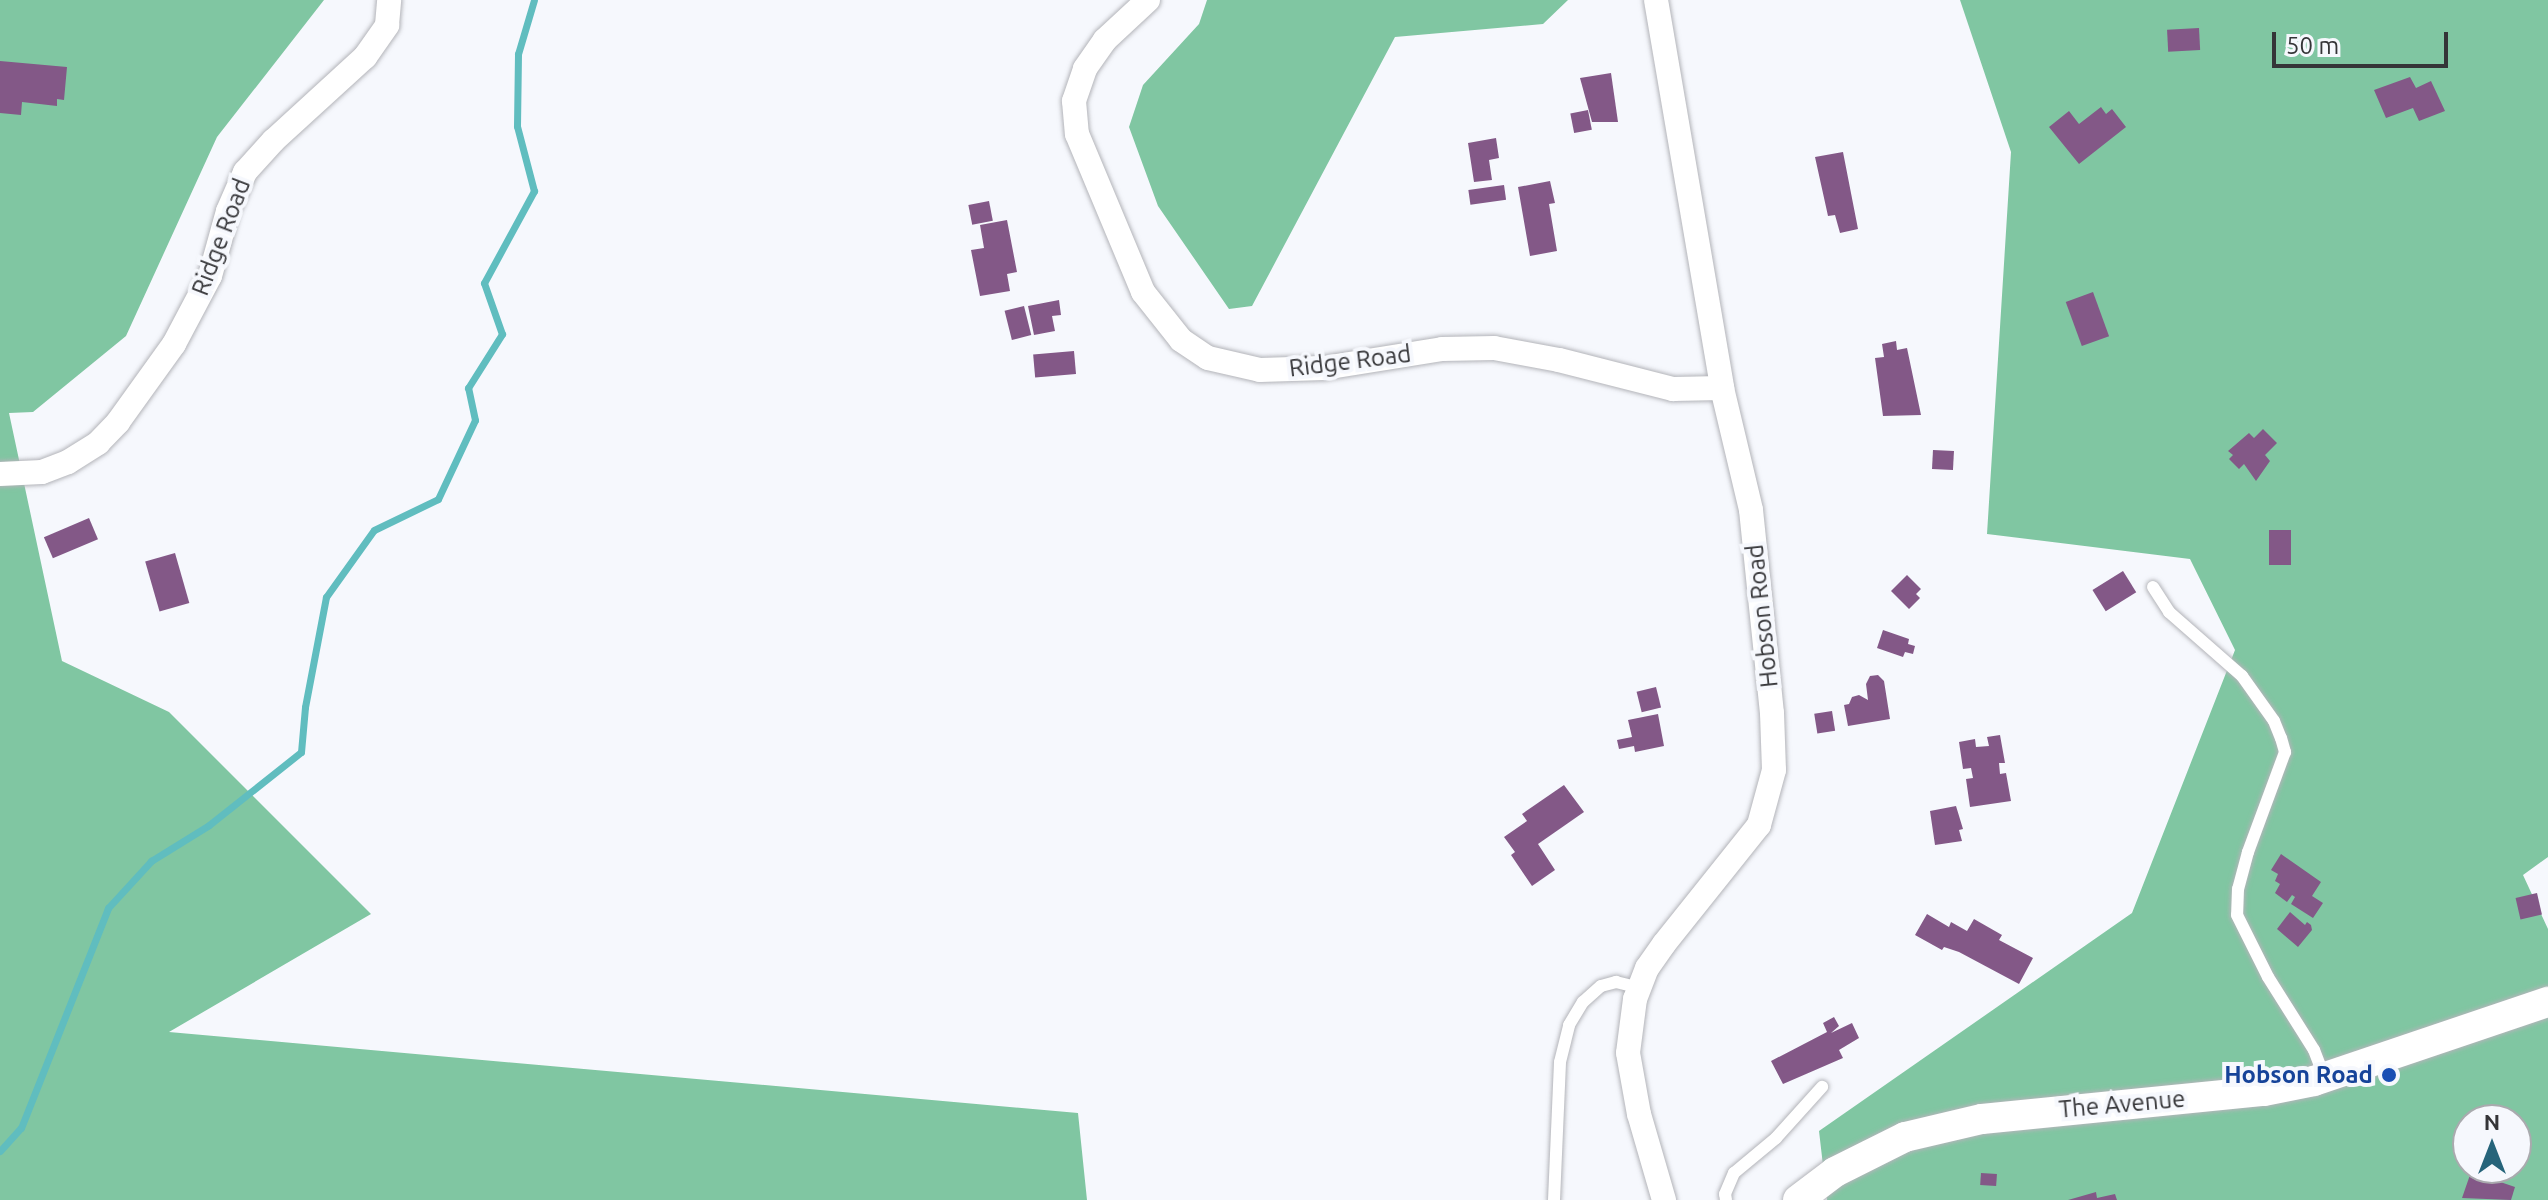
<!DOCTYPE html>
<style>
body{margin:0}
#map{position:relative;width:2548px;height:1200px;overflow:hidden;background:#f6f8fd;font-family:Ubuntu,sans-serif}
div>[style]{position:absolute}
.forest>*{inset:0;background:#80c6a2}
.stream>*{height:7px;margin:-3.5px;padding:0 3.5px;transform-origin:3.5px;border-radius:3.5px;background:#60bdbf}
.building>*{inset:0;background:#835887;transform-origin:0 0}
.roads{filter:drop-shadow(0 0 2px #b3b4b9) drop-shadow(0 0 2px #b3b4b9)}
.service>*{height:12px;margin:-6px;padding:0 6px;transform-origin:6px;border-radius:6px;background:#fff}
.minor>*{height:24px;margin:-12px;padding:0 12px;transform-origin:12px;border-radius:12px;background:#fff}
.tertiary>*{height:30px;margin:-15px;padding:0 15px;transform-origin:15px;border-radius:15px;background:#fff}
.dots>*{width:22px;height:22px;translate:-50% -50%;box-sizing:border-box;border:4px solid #f6f8fd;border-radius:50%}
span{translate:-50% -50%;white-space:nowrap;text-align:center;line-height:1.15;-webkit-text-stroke:8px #f6f8fd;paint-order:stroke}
.street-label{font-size:24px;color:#353538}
.transit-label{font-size:24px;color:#164399;font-weight:700}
.right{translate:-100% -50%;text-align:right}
.north{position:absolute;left:2452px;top:1104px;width:80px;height:80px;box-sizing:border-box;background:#f6f8fd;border:2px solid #a9aaae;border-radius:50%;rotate:0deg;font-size:22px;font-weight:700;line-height:32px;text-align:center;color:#353538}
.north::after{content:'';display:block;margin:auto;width:28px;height:36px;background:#26647a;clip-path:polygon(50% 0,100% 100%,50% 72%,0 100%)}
.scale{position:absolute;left:2272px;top:32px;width:176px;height:36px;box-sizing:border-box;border:4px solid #353538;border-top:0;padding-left:10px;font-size:24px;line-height:28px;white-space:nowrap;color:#353538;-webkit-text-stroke:6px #f6f8fd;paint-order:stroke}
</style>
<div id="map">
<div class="forest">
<i style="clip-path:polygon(0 0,324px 0,217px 137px,126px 336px,33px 412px,9px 413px,62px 661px,169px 712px,371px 914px,169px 1032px,1078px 1113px,1087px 1200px,0 1200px)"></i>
<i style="clip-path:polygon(1207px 0,1568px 0,1543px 24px,1395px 37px,1252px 306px,1229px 309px,1158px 206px,1129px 127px,1143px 85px,1199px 24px)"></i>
<i style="clip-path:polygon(evenodd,1960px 0,2548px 0,2548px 857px,2523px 875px,2548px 929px,2548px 1200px,1827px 1200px,1819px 1131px,2132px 913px,2235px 650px,2190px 559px,1987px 534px,2011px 152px,1960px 0,2468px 1120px,2516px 1120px,2516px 1168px,2468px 1168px,2468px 1120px)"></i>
</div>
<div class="stream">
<i style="left:0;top:1151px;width:31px;rotate:-48deg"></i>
<i style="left:21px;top:1128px;width:237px;rotate:-68.4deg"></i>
<i style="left:108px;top:908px;width:64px;rotate:-47.5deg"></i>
<i style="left:151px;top:861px;width:68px;rotate:-31.8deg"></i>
<i style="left:209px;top:825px;width:117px;rotate:-38.4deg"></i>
<i style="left:301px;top:752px;width:45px;rotate:-84.9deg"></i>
<i style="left:305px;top:707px;width:112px;rotate:-79.2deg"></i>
<i style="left:326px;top:597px;width:82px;rotate:-54.4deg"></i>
<i style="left:374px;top:530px;width:71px;rotate:-25.8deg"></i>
<i style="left:438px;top:499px;width:87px;rotate:-64.9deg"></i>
<i style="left:475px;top:420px;width:33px;rotate:-102deg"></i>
<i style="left:468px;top:388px;width:64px;rotate:-57.8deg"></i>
<i style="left:502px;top:334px;width:54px;rotate:-109.4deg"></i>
<i style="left:484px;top:283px;width:105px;rotate:-61.5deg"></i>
<i style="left:534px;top:191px;width:67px;rotate:-104.7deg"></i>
<i style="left:517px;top:126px;width:72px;rotate:-89.2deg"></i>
<i style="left:518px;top:54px;width:56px;rotate:-73.5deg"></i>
</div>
<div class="building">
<i style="left:2199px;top:28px;width:22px;height:32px;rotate:87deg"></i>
<i style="clip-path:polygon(0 61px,67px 67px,64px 100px,57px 99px,57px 106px,22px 102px,21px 115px,0 113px)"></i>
<i style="clip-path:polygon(1611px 73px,1618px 122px,1592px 122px,1580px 78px)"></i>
<i style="clip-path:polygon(2410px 77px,2416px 88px,2431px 81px,2445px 111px,2419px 121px,2413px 108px,2386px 118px,2374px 90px)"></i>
<i style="clip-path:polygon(2101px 107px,2106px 114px,2112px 109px,2126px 127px,2079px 164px,2049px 127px,2069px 111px,2079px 124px)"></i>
<i style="left:1588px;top:110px;width:20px;height:18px;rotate:79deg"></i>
<i style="clip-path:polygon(1496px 138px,1499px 158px,1489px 160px,1492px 180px,1474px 182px,1468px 143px)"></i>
<i style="clip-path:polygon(1843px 152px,1858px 229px,1840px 233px,1835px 215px,1828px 216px,1815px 157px)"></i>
<i style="clip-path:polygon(1550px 181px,1555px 203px,1549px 204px,1557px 251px,1530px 256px,1518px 187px)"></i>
<i style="left:1504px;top:185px;width:15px;height:36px;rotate:82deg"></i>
<i style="left:989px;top:201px;width:20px;height:21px;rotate:79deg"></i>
<i style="clip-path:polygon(1007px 220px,1017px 272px,1007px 274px,1010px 291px,980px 296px,971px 250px,984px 248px,980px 225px)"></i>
<i style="left:2093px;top:292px;width:47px;height:29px;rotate:70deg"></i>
<i style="clip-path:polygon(1059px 300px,1061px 315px,1052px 316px,1055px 331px,1034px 335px,1028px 306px)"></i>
<i style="left:1024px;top:306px;width:30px;height:20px;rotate:76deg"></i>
<i style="clip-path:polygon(1896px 341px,1897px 350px,1907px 348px,1921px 415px,1883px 416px,1875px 358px,1884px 357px,1882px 344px)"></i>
<i style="left:1074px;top:351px;width:23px;height:41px;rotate:85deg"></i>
<i style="clip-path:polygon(2263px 429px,2277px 443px,2265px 455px,2270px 461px,2256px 481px,2244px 464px,2239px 469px,2229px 459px,2233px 455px,2228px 451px,2249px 433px,2254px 438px)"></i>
<i style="left:1933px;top:450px;width:21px;height:19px;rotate:3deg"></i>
<i style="left:89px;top:518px;width:23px;height:49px;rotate:67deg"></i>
<i style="left:2269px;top:530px;width:22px;height:35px"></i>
<i style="left:175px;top:553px;width:52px;height:31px;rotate:74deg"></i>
<i style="left:2123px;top:571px;width:25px;height:36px;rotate:58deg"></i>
<i style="clip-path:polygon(1907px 575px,1921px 589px,1916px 594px,1920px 598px,1909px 609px,1891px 591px)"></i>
<i style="clip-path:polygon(1883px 630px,1909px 639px,1908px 644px,1915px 646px,1913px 654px,1905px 652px,1903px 657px,1877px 648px)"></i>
<i style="clip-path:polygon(1878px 675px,1884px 681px,1890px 719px,1848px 726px,1844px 705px,1849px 704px,1852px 697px,1859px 695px,1868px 700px,1866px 684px,1870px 676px)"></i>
<i style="left:1656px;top:687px;width:21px;height:20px;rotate:76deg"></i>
<i style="left:1832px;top:711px;width:20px;height:18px;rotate:81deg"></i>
<i style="clip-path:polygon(1658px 714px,1664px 746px,1635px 752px,1634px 746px,1619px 749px,1617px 740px,1632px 737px,1628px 720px)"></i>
<i style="clip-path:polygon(2000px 735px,2005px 763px,1999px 763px,2000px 774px,2006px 773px,2011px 801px,1970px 807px,1966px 779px,1973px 778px,1971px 768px,1963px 769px,1959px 742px,1975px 739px,1976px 747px,1989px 746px,1987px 737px)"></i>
<i style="clip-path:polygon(1564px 785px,1584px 812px,1538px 844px,1555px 870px,1532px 886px,1511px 855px,1515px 852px,1504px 837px,1527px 821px,1522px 814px)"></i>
<i style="clip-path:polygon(1956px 806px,1963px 829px,1959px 830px,1962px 841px,1935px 845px,1930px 811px)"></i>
<i style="clip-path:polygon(2281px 854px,2321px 882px,2312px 896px,2323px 903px,2313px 918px,2291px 904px,2295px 897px,2292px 895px,2287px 902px,2275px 893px,2280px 884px,2275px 881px,2278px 874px,2271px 870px)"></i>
<i style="left:2537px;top:893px;width:22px;height:22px;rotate:77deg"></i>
<i style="clip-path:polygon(2290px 912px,2305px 925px,2307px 922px,2311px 925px,2312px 930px,2298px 947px,2277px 929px)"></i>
<i style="clip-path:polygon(1927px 914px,1949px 927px,1951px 922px,1967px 931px,1974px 919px,2002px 935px,1999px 940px,2033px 958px,2019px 984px,1959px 952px,1944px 947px,1942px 950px,1915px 935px)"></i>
<i style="clip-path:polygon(1834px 1017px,1839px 1026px,1831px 1033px,1852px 1023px,1859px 1038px,1839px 1050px,1843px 1058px,1783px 1084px,1771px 1061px,1827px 1032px,1823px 1023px)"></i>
<i style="clip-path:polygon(2471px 1172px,2515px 1187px,2511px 1200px,2462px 1198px)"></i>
<i style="left:1981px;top:1173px;width:16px;height:12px;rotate:4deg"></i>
<i style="clip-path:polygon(2096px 1192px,2097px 1198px,2115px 1194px,2117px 1200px,2068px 1200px)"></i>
</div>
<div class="roads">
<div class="service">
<i style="left:2153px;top:587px;width:30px;rotate:57deg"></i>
<i style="left:2169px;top:612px;width:97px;rotate:41.2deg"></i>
<i style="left:2242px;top:676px;width:55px;rotate:54.6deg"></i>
<i style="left:2274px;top:721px;width:18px;rotate:68deg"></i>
<i style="left:2281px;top:738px;width:15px;rotate:74deg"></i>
<i style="left:2285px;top:752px;width:107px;rotate:110.3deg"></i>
<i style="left:2248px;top:852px;width:38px;rotate:105deg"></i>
<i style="left:2238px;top:889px;width:26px;rotate:92deg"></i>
<i style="left:2237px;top:915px;width:69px;rotate:63.4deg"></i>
<i style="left:2268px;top:977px;width:86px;rotate:57.8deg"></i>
<i style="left:2314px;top:1050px;width:30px;rotate:69deg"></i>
<i style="left:1554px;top:1200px;width:138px;rotate:-87.5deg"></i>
<i style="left:1560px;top:1062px;width:38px;rotate:-76deg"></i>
<i style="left:1569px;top:1025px;width:27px;rotate:-59deg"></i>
<i style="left:1583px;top:1002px;width:24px;rotate:-42deg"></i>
<i style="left:1601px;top:986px;width:16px;rotate:-15deg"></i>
<i style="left:1616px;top:982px;width:25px;rotate:14deg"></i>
<i style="left:1726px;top:1200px;width:6px;rotate:-99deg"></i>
<i style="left:1725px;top:1194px;width:23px;rotate:-67deg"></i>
<i style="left:1734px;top:1173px;width:55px;rotate:-39.8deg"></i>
<i style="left:1776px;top:1138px;width:69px;rotate:-48deg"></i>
</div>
<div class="minor">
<i style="left:1148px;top:0;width:59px;rotate:137.1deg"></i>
<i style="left:1105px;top:40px;width:35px;rotate:125deg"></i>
<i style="left:1085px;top:69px;width:34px;rotate:109deg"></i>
<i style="left:1074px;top:101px;width:33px;rotate:85deg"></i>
<i style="left:1077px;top:134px;width:171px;rotate:67.3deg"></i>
<i style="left:1143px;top:292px;width:61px;rotate:51.6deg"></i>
<i style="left:1181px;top:340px;width:32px;rotate:34deg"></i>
<i style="left:1208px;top:358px;width:53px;rotate:13deg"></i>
<i style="left:1260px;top:370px;width:64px;rotate:-1.8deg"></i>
<i style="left:1324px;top:368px;width:120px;rotate:-9.1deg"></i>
<i style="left:1442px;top:349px;width:52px;rotate:-1.1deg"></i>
<i style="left:1494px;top:348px;width:66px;rotate:10.5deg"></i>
<i style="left:1559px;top:360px;width:118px;rotate:14.3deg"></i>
<i style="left:1673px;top:389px;width:49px;rotate:-1.2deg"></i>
<i style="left:1656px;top:0;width:394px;rotate:80.3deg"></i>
<i style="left:1722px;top:388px;width:125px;rotate:76.6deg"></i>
<i style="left:1751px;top:510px;width:204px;rotate:84.1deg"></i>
<i style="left:1772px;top:713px;width:57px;rotate:88deg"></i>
<i style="left:1774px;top:770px;width:57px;rotate:105.3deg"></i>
<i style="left:1759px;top:825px;width:152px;rotate:128.6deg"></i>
<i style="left:1664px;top:944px;width:29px;rotate:125deg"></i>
<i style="left:1647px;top:968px;width:33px;rotate:111deg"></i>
<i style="left:1635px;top:999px;width:54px;rotate:97.4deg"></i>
<i style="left:1628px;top:1053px;width:62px;rotate:79.8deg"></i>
<i style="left:1639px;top:1114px;width:90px;rotate:73.8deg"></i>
<i style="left:0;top:474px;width:42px;rotate:-2.7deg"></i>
<i style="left:42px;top:472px;width:28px;rotate:-21deg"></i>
<i style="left:68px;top:462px;width:36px;rotate:-32deg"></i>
<i style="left:98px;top:443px;width:29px;rotate:-46deg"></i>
<i style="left:118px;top:422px;width:96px;rotate:-54.3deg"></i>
<i style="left:174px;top:344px;width:77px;rotate:-62.1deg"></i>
<i style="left:210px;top:276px;width:67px;rotate:-74.5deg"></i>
<i style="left:228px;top:211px;width:43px;rotate:-66.4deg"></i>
<i style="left:245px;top:172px;width:42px;rotate:-47.9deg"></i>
<i style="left:273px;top:141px;width:125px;rotate:-42.4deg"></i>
<i style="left:365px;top:57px;width:39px;rotate:-55deg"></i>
<i style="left:387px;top:25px;width:25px;rotate:-85deg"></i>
</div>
<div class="tertiary">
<i style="left:1798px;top:1200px;width:46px;rotate:-37.1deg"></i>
<i style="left:1835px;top:1172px;width:78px;rotate:-26.6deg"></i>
<i style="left:1905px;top:1137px;width:79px;rotate:-13.2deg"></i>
<i style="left:1982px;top:1119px;width:283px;rotate:-5.7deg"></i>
<i style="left:2264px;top:1091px;width:51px;rotate:-11.3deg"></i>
<i style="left:2314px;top:1081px;width:247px;rotate:-18.7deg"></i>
</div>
</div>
<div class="dots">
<i style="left:2389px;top:1075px;background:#1a4fb4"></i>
</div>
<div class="street-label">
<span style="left:221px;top:237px;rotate:-69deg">Ridge Road</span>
<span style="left:1350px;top:361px;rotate:-7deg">Ridge Road</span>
<span style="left:1762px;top:616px;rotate:-96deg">Hobson Road</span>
<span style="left:2122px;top:1104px;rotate:-5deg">The Avenue</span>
</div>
<div class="transit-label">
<span class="right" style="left:2373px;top:1075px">Hobson Road</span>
</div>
<div class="north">N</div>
<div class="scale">50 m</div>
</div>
